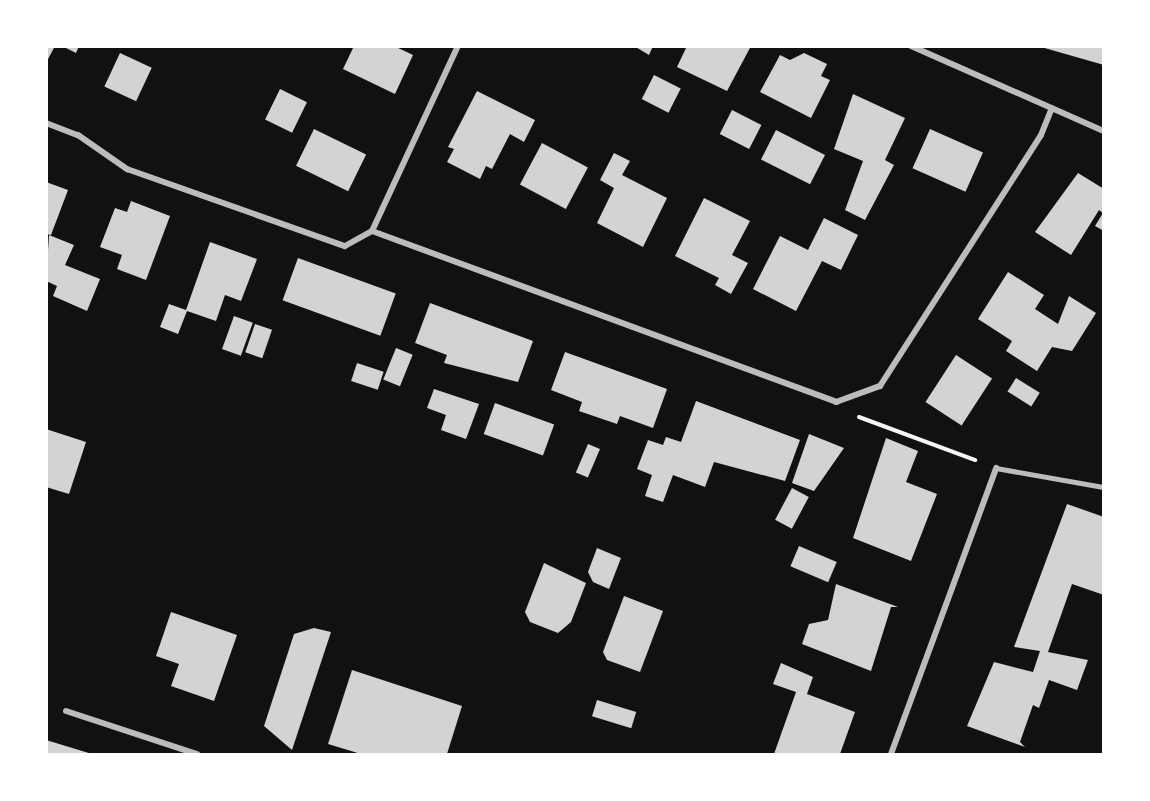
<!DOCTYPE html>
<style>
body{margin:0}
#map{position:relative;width:1150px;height:801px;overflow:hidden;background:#111;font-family:Manrope,sans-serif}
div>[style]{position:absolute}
.building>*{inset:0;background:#d3d3d3;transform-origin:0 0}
.path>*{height:4px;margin:-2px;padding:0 2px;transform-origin:2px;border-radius:2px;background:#f5f5f5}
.service>*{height:4.5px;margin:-2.25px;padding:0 2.25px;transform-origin:2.25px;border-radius:2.25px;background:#bcbcbc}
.minor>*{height:6px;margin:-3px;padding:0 3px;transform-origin:3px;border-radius:3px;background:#bcbcbc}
span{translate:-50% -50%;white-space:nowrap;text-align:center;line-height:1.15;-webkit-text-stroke:6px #fff;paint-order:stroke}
.frame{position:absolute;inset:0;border:48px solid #fff;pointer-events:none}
</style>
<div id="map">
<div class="building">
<i style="clip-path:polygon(46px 46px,55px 46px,46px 63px)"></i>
<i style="clip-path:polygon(62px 46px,79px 46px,76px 53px)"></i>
<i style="clip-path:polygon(354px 46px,394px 46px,413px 55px,395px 94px,343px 69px)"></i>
<i style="clip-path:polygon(634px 46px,653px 46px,649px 55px)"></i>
<i style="clip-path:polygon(687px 46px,751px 46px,727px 91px,677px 67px)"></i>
<i style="clip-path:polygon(1104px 46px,1104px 65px,1041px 47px,1041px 46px)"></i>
<i style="left:120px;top:53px;width:35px;height:37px;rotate:25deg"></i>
<i style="clip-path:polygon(804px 53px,827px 64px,821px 76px,830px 80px,811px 118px,760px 92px,780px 55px,790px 60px)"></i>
<i style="left:654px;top:75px;width:30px;height:27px;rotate:27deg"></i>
<i style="left:280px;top:89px;width:30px;height:34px;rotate:26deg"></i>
<i style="clip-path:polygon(477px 91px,535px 120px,524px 142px,510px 134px,492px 169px,486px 166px,480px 179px,447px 162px,454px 149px,448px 147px)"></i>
<i style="clip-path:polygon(853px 94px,905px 118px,885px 160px,894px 165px,865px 220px,845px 210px,863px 161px,834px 149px)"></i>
<i style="left:732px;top:110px;width:33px;height:27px;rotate:27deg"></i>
<i style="left:314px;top:129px;width:58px;height:41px;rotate:26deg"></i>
<i style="left:930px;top:129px;width:58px;height:43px;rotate:24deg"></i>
<i style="left:776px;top:130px;width:55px;height:33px;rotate:27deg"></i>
<i style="left:542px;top:143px;width:52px;height:47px;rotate:28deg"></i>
<i style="clip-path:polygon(614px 153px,630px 161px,622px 175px,667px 198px,643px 247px,597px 223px,614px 188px,600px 180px)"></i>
<i style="clip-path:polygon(1078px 173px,1104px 189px,1104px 231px,1095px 226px,1103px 213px,1099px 210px,1071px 255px,1035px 232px)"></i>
<i style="clip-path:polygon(46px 182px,68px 190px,51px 235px,46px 234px)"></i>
<i style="clip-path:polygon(704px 198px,750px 221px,732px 255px,748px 263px,731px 294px,715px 285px,719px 278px,675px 256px)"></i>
<i style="clip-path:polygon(131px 201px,170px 216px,146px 280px,117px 269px,122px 255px,100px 247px,115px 208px,127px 212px)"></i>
<i style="clip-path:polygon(824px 218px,858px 235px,841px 270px,822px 261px,796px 311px,753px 289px,780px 236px,808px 250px)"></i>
<i style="clip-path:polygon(49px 235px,74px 245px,65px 265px,100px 279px,87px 311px,53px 296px,57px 286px,46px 281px)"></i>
<i style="clip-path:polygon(210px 242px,257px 259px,241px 301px,225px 295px,216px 321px,187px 311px,178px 334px,160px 327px,169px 304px,186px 310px)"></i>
<i style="left:298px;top:258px;width:104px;height:45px;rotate:20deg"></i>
<i style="clip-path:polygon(1008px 272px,1044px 295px,1035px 309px,1058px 324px,1069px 296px,1096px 313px,1072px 351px,1052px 347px,1037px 371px,1006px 351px,1012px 341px,978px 319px)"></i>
<i style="clip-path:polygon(430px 303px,533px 341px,518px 382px,444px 363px,447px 355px,415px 343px)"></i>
<i style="left:234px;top:316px;width:20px;height:35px;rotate:20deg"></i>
<i style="left:255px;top:324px;width:18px;height:30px;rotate:19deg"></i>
<i style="left:396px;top:348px;width:18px;height:34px;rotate:22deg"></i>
<i style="clip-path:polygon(565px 352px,667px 389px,653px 428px,620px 416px,617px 424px,579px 411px,582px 402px,551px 390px)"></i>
<i style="left:956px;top:355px;width:43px;height:56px;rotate:33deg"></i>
<i style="left:357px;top:363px;width:28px;height:19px;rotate:18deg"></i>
<i style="left:1016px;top:378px;width:28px;height:16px;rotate:32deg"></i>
<i style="clip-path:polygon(434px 389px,479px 404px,466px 439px,441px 430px,446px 415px,427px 408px)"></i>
<i style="clip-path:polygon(696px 401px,800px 440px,785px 481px,714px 462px,705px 487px,673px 475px,663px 502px,645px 496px,652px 475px,637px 469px,648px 440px,663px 445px,666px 437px,681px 442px)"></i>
<i style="left:495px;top:403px;width:63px;height:33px;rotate:20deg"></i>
<i style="clip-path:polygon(46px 429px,86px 442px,69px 494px,46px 487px)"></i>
<i style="clip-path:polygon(809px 434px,844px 448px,814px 491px,792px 483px)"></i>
<i style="clip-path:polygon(886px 438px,918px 451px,906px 482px,937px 494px,911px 561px,853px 538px)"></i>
<i style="left:588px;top:444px;width:13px;height:31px;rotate:23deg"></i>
<i style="left:792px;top:488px;width:19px;height:36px;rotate:28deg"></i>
<i style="clip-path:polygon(1067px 504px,1104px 517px,1104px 595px,1072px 584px,1048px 652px,1088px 660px,1077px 690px,1049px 680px,1039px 708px,1033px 705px,1020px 742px,1025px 747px,967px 726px,994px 662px,1033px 672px,1040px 651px,1014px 647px)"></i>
<i style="left:799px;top:546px;width:41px;height:22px;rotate:23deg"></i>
<i style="clip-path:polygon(597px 548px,621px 558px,609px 589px,593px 582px,588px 572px)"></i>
<i style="clip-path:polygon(544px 563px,586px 583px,571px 622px,558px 633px,530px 622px,525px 612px)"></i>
<i style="clip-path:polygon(836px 584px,898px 607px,891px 607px,871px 671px,802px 644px,809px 624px,828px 620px)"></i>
<i style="clip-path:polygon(624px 596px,663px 611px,640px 672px,607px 660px,603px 652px)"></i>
<i style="clip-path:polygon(171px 612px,237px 635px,214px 701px,171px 686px,179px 664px,156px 656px)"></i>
<i style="clip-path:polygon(314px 628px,331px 632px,292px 750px,264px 726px,294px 634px)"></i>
<i style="clip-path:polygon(781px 663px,813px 677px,807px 694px,855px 712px,840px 754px,774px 754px,796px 692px,773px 684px)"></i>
<i style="clip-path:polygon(352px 670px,462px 706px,447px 754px,361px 754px,328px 744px)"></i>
<i style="left:597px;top:700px;width:41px;height:17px;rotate:17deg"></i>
<i style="clip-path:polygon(46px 740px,92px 754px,46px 754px)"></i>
</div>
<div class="path">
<i style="left:859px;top:417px;width:124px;rotate:20.3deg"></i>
</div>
<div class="service">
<i style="left:996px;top:468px;width:110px;rotate:10deg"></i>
</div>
<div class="minor">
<i style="left:911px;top:46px;width:211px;rotate:23.8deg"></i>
<i style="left:46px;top:123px;width:34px;rotate:21deg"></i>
<i style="left:78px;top:135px;width:60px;rotate:34.8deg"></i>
<i style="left:127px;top:169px;width:231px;rotate:19.5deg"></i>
<i style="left:345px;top:246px;width:31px;rotate:-29deg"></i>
<i style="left:372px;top:231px;width:495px;rotate:20.2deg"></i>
<i style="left:836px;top:402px;width:47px;rotate:-20deg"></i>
<i style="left:880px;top:386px;width:298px;rotate:-57.3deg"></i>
<i style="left:1041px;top:135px;width:29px;rotate:-68deg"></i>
<i style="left:372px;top:231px;width:204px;rotate:-65.1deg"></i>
<i style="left:66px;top:711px;width:138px;rotate:18.2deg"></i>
<i style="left:891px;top:754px;width:305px;rotate:-69.8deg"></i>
</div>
<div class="frame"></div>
</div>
